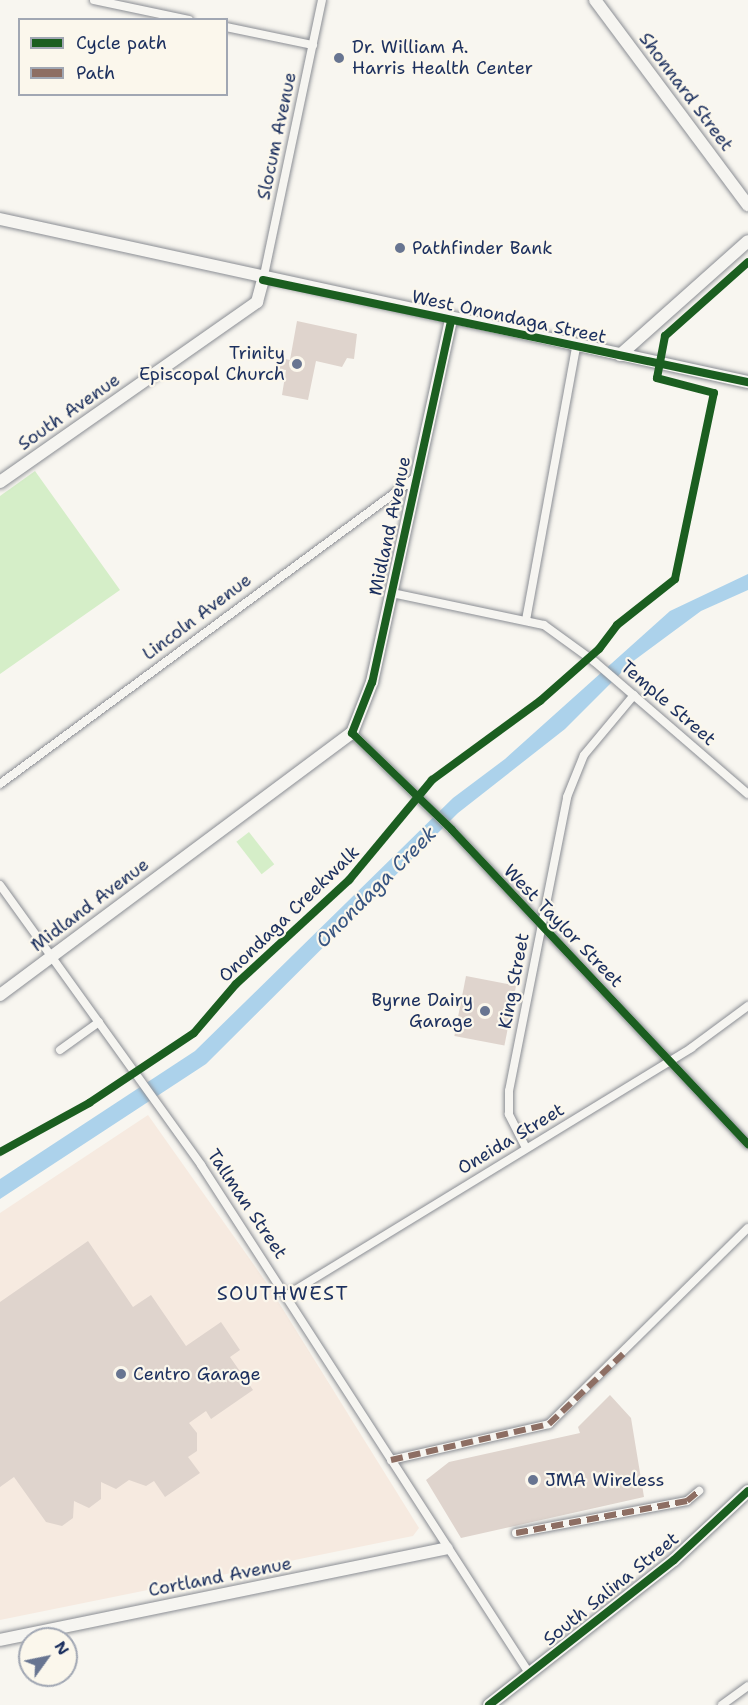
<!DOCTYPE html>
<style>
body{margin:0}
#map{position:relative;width:748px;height:1705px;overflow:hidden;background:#f8f6f0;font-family:"Shantell Sans",sans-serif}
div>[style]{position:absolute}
.built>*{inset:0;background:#f6eae0}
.green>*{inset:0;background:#d5eec8;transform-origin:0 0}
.water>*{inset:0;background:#acd2eb}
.building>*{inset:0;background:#dfd4cd;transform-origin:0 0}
.roads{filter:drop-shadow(0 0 2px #8b8e94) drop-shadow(0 0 2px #8b8e94)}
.street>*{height:8px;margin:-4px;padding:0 4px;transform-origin:4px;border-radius:4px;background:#f6f5f1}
.secondary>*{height:12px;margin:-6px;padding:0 6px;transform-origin:6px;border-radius:6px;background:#f6f5f1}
.quiet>*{height:6px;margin-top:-3px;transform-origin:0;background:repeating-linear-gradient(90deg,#8d6e63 0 12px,transparent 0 18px)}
.cycleway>*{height:8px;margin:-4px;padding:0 4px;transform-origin:4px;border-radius:4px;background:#1b5e20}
.dots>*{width:16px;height:16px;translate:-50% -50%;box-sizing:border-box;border:3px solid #fbf7ec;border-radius:50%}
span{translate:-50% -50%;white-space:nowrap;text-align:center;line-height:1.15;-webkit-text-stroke:4.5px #fbf7ec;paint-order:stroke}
.poi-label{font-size:18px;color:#1b2f5e}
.left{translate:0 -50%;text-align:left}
.right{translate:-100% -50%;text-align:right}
.street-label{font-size:18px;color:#1b2f5e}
.water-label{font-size:20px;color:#375481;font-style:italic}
.neighbourhood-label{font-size:20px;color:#1b2f5e;letter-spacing:1.5px}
.legend{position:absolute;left:18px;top:18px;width:210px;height:78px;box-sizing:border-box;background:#fbf7ec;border:2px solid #a1a7b3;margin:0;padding:8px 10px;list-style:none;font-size:18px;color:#1b2f5e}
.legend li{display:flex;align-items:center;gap:12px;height:30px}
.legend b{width:30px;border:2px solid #a1a7b3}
.north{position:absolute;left:18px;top:1627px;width:60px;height:60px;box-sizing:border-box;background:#fbf7ec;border:2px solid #a1a7b3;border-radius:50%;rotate:57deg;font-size:16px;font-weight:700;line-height:24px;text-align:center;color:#1b2f5e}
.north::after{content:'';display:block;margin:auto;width:21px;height:27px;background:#687591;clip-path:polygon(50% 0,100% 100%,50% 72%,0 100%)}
</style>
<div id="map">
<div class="built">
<i style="clip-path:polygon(148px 1115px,266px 1282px,419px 1528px,413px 1536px,0 1620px,0 1213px)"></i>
</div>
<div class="green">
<i style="clip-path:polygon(35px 471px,120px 590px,0 674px,0 496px)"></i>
<i style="left:249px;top:832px;width:41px;height:16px;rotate:52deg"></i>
</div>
<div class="water">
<i style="clip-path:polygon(748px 574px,748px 590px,701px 611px,632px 662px,565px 729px,458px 813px,206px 1064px,0 1199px,0 1179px,195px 1051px,453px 798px,505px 759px,670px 611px)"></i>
</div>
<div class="building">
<i style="clip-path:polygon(297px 321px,357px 334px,354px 359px,347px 358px,342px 367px,316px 361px,308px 400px,282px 395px,286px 370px,278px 369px,280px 358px,290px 360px)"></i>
<i style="left:466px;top:976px;width:51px;height:61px;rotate:11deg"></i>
<i style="clip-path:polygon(88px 1241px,133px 1307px,151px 1295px,186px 1346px,221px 1322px,240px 1350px,230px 1357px,253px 1390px,211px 1419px,206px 1411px,189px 1423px,197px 1433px,197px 1451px,188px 1457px,200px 1473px,165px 1497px,154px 1481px,146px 1486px,129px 1480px,116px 1489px,101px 1482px,101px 1499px,89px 1508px,74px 1501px,73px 1518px,62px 1526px,46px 1522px,14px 1477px,0 1487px,0 1302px)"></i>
<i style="clip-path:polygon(610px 1395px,631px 1418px,644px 1497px,461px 1538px,426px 1480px,449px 1462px,580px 1433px,578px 1427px)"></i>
</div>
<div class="roads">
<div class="street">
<i style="left:94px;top:0;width:97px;rotate:11.9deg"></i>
<i style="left:226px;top:27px;width:89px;rotate:11.7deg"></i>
<i style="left:263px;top:280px;width:286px;rotate:-78.1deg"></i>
<i style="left:392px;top:593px;width:155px;rotate:11.9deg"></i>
<i style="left:544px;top:625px;width:63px;rotate:36deg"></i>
<i style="left:595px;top:662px;width:202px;rotate:40.8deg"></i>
<i style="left:526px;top:620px;width:278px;rotate:-79.6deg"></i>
<i style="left:352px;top:733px;width:139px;rotate:44.1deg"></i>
<i style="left:452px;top:830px;width:432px;rotate:46.7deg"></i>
<i style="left:0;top:784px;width:516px;rotate:-36.4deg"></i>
<i style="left:0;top:885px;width:345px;rotate:54.3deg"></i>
<i style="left:201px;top:1165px;width:605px;rotate:57.15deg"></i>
<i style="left:60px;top:1050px;width:48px;rotate:-35.7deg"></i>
<i style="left:526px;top:1148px;width:38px;rotate:-117deg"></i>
<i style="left:509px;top:1114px;width:23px;rotate:-90deg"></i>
<i style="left:509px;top:1091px;width:300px;rotate:-78.8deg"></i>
<i style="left:567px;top:797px;width:45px;rotate:-68deg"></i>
<i style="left:584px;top:755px;width:78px;rotate:-50.2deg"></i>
<i style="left:287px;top:1295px;width:474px;rotate:-31.4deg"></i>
<i style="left:691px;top:1048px;width:71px;rotate:-36.4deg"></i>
<i style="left:391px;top:1460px;width:162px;rotate:-12.8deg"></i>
<i style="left:549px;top:1424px;width:279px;rotate:-44.6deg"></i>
<i style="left:516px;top:1533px;width:174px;rotate:-10.6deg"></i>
<i style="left:687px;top:1501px;width:16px;rotate:-40deg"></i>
<i style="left:722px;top:1705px;width:32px;rotate:-36deg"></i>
</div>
<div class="secondary">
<i style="left:595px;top:0;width:256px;rotate:53.3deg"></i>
<i style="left:0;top:219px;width:766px;rotate:12.29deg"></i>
<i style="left:620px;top:355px;width:171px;rotate:-41.7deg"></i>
<i style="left:0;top:482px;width:314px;rotate:-35deg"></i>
<i style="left:257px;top:302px;width:23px;rotate:-75deg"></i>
<i style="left:0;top:995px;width:439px;rotate:-36.7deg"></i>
<i style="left:352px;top:733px;width:55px;rotate:-68.6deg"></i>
<i style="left:372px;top:682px;width:370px;rotate:-77.7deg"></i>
<i style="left:0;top:1640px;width:456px;rotate:-11.6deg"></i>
<i style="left:489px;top:1705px;width:235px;rotate:-38.1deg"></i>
<i style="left:674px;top:1560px;width:101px;rotate:-43deg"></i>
</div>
</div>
<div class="quiet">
<i style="left:391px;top:1460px;width:162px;rotate:-12.8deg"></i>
<i style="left:549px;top:1424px;width:103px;rotate:-43.4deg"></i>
<i style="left:516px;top:1533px;width:174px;rotate:-10.6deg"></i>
<i style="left:687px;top:1501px;width:16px;rotate:-40deg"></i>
</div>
<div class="cycleway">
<i style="left:263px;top:280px;width:496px;rotate:11.9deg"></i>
<i style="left:451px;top:321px;width:370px;rotate:102.3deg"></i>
<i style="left:372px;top:682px;width:55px;rotate:111.4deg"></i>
<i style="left:352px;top:733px;width:139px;rotate:44.1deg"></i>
<i style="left:452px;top:830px;width:432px;rotate:46.7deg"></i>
<i style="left:0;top:1152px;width:102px;rotate:-28.8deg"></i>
<i style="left:89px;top:1103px;width:126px;rotate:-33.7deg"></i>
<i style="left:194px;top:1033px;width:65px;rotate:-49.4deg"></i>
<i style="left:236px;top:984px;width:154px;rotate:-42.6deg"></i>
<i style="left:349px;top:880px;width:130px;rotate:-50.3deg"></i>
<i style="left:432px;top:780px;width:134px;rotate:-36.2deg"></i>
<i style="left:540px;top:701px;width:79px;rotate:-41.4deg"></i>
<i style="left:599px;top:649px;width:30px;rotate:-53deg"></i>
<i style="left:617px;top:625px;width:74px;rotate:-38.4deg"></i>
<i style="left:675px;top:579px;width:190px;rotate:-78.2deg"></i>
<i style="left:714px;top:393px;width:59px;rotate:-165.3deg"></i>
<i style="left:657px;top:378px;width:43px;rotate:-79.2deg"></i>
<i style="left:665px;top:336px;width:111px;rotate:-41.7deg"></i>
<i style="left:489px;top:1705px;width:235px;rotate:-38.1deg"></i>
<i style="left:674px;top:1560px;width:101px;rotate:-43deg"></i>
</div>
<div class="dots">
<i style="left:339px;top:58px;background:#687591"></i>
<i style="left:400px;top:248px;background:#687591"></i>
<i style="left:297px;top:364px;background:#687591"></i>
<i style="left:485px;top:1011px;background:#687591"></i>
<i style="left:121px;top:1374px;background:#687591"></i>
<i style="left:533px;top:1480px;background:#687591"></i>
</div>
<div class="poi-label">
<span class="left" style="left:352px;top:58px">Dr. William A.<br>Harris Health Center</span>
<span class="left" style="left:412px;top:248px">Pathfinder Bank</span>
<span class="right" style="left:285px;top:364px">Trinity<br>Episcopal Church</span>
<span class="right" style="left:473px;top:1011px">Byrne Dairy<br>Garage</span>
<span class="left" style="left:133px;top:1374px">Centro Garage</span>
<span class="left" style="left:545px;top:1480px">JMA Wireless</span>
</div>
<div class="street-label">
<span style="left:686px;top:92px;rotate:53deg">Shonnard Street</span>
<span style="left:277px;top:136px;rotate:-78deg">Slocum Avenue</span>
<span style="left:509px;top:317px;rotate:12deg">West Onondaga Street</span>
<span style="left:69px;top:412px;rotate:-35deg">South Avenue</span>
<span style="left:390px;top:526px;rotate:-78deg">Midland Avenue</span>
<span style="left:197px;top:617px;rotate:-37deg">Lincoln Avenue</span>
<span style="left:668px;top:703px;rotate:41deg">Temple Street</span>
<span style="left:90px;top:905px;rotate:-37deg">Midland Avenue</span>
<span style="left:289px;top:914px;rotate:-44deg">Onondaga Creekwalk</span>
<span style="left:563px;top:926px;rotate:46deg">West Taylor Street</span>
<span style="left:514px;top:981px;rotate:-79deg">King Street</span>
<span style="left:511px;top:1139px;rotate:-31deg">Oneida Street</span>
<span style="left:247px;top:1204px;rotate:56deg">Tallman Street</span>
<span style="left:220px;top:1577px;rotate:-11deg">Cortland Avenue</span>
<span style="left:611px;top:1589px;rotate:-39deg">South Salina Street</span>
</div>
<div class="water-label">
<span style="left:376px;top:887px;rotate:-45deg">Onondaga Creek</span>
</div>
<div class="neighbourhood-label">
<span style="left:283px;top:1293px">SOUTHWEST</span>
</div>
<ul class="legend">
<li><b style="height:8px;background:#1b5e20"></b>Cycle path</li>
<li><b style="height:8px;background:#8d6e63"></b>Path</li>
</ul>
<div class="north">N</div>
</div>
